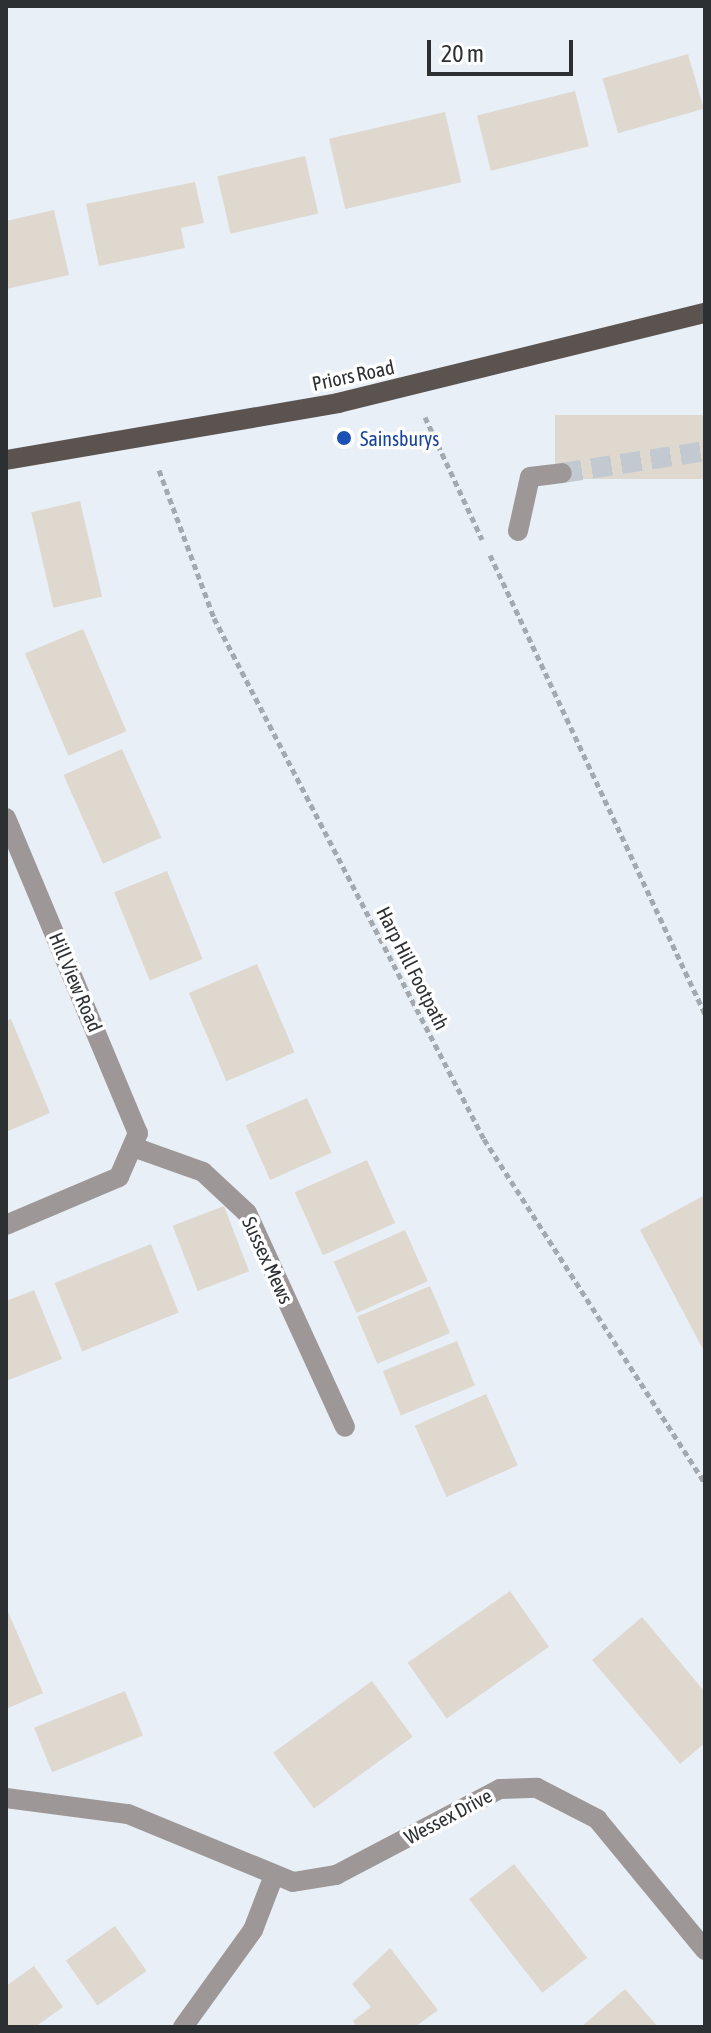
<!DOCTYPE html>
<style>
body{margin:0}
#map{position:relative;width:711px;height:2033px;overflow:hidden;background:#e8eff7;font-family:"Asap Condensed",sans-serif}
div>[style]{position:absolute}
.building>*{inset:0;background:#ded8cf;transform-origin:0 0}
.minor-tunnel>*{height:20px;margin-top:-10px;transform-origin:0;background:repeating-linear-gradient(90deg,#c3c9d0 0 20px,transparent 0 30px)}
.path>*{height:5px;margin-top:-2.5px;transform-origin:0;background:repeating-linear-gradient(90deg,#a3a9af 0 6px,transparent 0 10px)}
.minor>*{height:20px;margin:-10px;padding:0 10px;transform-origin:10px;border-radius:10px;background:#9d9897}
.major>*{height:20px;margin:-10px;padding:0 10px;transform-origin:10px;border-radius:10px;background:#5b5350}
.dots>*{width:22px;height:22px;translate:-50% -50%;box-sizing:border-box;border:4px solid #fff;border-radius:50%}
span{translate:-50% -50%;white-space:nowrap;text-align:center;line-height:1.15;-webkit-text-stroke:7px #fff;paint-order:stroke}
.street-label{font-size:20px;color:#2d3033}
.transit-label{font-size:20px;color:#164399}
.left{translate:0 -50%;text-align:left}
.frame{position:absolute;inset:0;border:8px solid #2d3033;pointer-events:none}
.scale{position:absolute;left:427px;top:40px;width:146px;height:36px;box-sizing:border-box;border:4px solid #2d3033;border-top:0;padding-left:10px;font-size:24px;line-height:28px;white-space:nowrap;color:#2d3033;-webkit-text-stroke:6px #fff;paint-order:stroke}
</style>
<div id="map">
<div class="building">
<i style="left:688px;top:54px;width:57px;height:89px;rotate:74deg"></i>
<i style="left:575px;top:91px;width:57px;height:101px;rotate:76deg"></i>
<i style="left:445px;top:112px;width:72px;height:119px;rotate:77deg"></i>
<i style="left:305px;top:156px;width:59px;height:90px;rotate:77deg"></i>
<i style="clip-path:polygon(195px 182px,204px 223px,181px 228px,185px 248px,99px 266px,86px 204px)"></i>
<i style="clip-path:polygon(54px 210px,69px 275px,6px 289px,6px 221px)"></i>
<i style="left:705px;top:415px;width:64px;height:150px;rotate:90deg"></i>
<i style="left:80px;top:501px;width:98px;height:50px;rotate:77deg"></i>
<i style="left:83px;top:629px;width:111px;height:63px;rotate:67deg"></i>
<i style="left:122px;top:749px;width:97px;height:64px;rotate:66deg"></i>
<i style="left:167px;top:871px;width:95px;height:57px;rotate:68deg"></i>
<i style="left:257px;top:964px;width:96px;height:74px;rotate:67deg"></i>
<i style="clip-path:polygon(11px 1019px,50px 1113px,6px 1132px,6px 1021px)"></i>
<i style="left:307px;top:1098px;width:60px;height:67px;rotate:66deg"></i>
<i style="left:367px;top:1160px;width:69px;height:79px;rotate:66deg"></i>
<i style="clip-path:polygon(705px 1195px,705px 1353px,640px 1230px)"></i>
<i style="left:224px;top:1206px;width:70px;height:55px;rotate:69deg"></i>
<i style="left:405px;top:1230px;width:56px;height:78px;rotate:66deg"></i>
<i style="left:151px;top:1244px;width:74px;height:104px;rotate:68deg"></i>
<i style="left:430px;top:1286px;width:51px;height:79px;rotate:67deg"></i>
<i style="clip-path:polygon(34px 1290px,62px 1359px,6px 1381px,6px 1301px)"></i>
<i style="left:457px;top:1341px;width:48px;height:80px;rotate:68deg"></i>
<i style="left:486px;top:1394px;width:78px;height:78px;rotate:66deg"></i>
<i style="left:510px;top:1591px;width:68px;height:125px;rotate:55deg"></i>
<i style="clip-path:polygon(6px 1607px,43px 1693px,6px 1709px)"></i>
<i style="clip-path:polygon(642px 1617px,705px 1692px,705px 1743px,680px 1764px,592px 1660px)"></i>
<i style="left:372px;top:1681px;width:69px;height:122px;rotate:54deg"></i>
<i style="left:125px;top:1691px;width:48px;height:98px;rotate:68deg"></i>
<i style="left:514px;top:1864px;width:119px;height:57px;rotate:52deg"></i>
<i style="left:115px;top:1926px;width:55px;height:60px;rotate:55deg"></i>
<i style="clip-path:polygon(390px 1948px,438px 2010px,415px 2027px,357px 2027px,353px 2021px,371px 2007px,352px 1984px)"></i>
<i style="clip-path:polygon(34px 1966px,63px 2007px,35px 2027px,6px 2027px,6px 1986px)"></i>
<i style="clip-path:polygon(625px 1989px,658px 2027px,581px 2027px)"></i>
</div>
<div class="minor-tunnel">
<i style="left:562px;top:473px;width:145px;rotate:-8.7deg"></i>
</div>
<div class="path">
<i style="left:425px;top:417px;width:135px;rotate:65deg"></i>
<i style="left:159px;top:470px;width:158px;rotate:69.6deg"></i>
<i style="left:214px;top:618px;width:587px;rotate:62.61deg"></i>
<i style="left:484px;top:1139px;width:409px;rotate:57.3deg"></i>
<i style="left:490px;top:555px;width:507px;rotate:64.9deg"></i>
</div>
<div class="minor">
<i style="left:518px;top:531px;width:55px;rotate:-77.5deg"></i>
<i style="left:530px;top:477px;width:32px;rotate:-7deg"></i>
<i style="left:6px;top:818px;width:342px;rotate:67.3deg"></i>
<i style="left:138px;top:1133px;width:48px;rotate:113.4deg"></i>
<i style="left:119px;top:1177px;width:123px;rotate:157deg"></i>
<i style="left:136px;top:1148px;width:71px;rotate:19.7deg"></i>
<i style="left:203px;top:1172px;width:60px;rotate:43deg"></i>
<i style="left:247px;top:1213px;width:235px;rotate:65.4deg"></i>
<i style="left:6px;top:1798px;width:123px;rotate:7.5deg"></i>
<i style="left:128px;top:1814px;width:178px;rotate:22.4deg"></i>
<i style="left:293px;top:1882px;width:44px;rotate:-9.2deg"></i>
<i style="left:336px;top:1875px;width:185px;rotate:-27.7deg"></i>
<i style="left:500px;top:1789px;width:37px;rotate:-2deg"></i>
<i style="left:537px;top:1788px;width:68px;rotate:27.3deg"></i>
<i style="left:597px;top:1819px;width:170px;rotate:50.5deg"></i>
<i style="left:183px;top:2027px;width:120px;rotate:-54.2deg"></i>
<i style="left:253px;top:1930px;width:56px;rotate:-69deg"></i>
</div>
<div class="major">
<i style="left:6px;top:460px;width:337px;rotate:-9.7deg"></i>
<i style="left:338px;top:403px;width:378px;rotate:-13.8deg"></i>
</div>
<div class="dots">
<i style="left:344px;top:438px;background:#1a4fb4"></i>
</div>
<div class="street-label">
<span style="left:353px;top:375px;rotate:-12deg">Priors Road</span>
<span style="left:413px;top:968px;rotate:63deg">Harp Hill Footpath</span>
<span style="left:76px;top:982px;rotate:67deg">Hill View Road</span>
<span style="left:268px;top:1260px;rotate:65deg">Sussex Mews</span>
<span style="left:448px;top:1816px;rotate:-28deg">Wessex Drive</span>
</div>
<div class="transit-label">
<span class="left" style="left:360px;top:438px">Sainsburys</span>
</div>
<div class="frame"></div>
<div class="scale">20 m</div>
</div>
